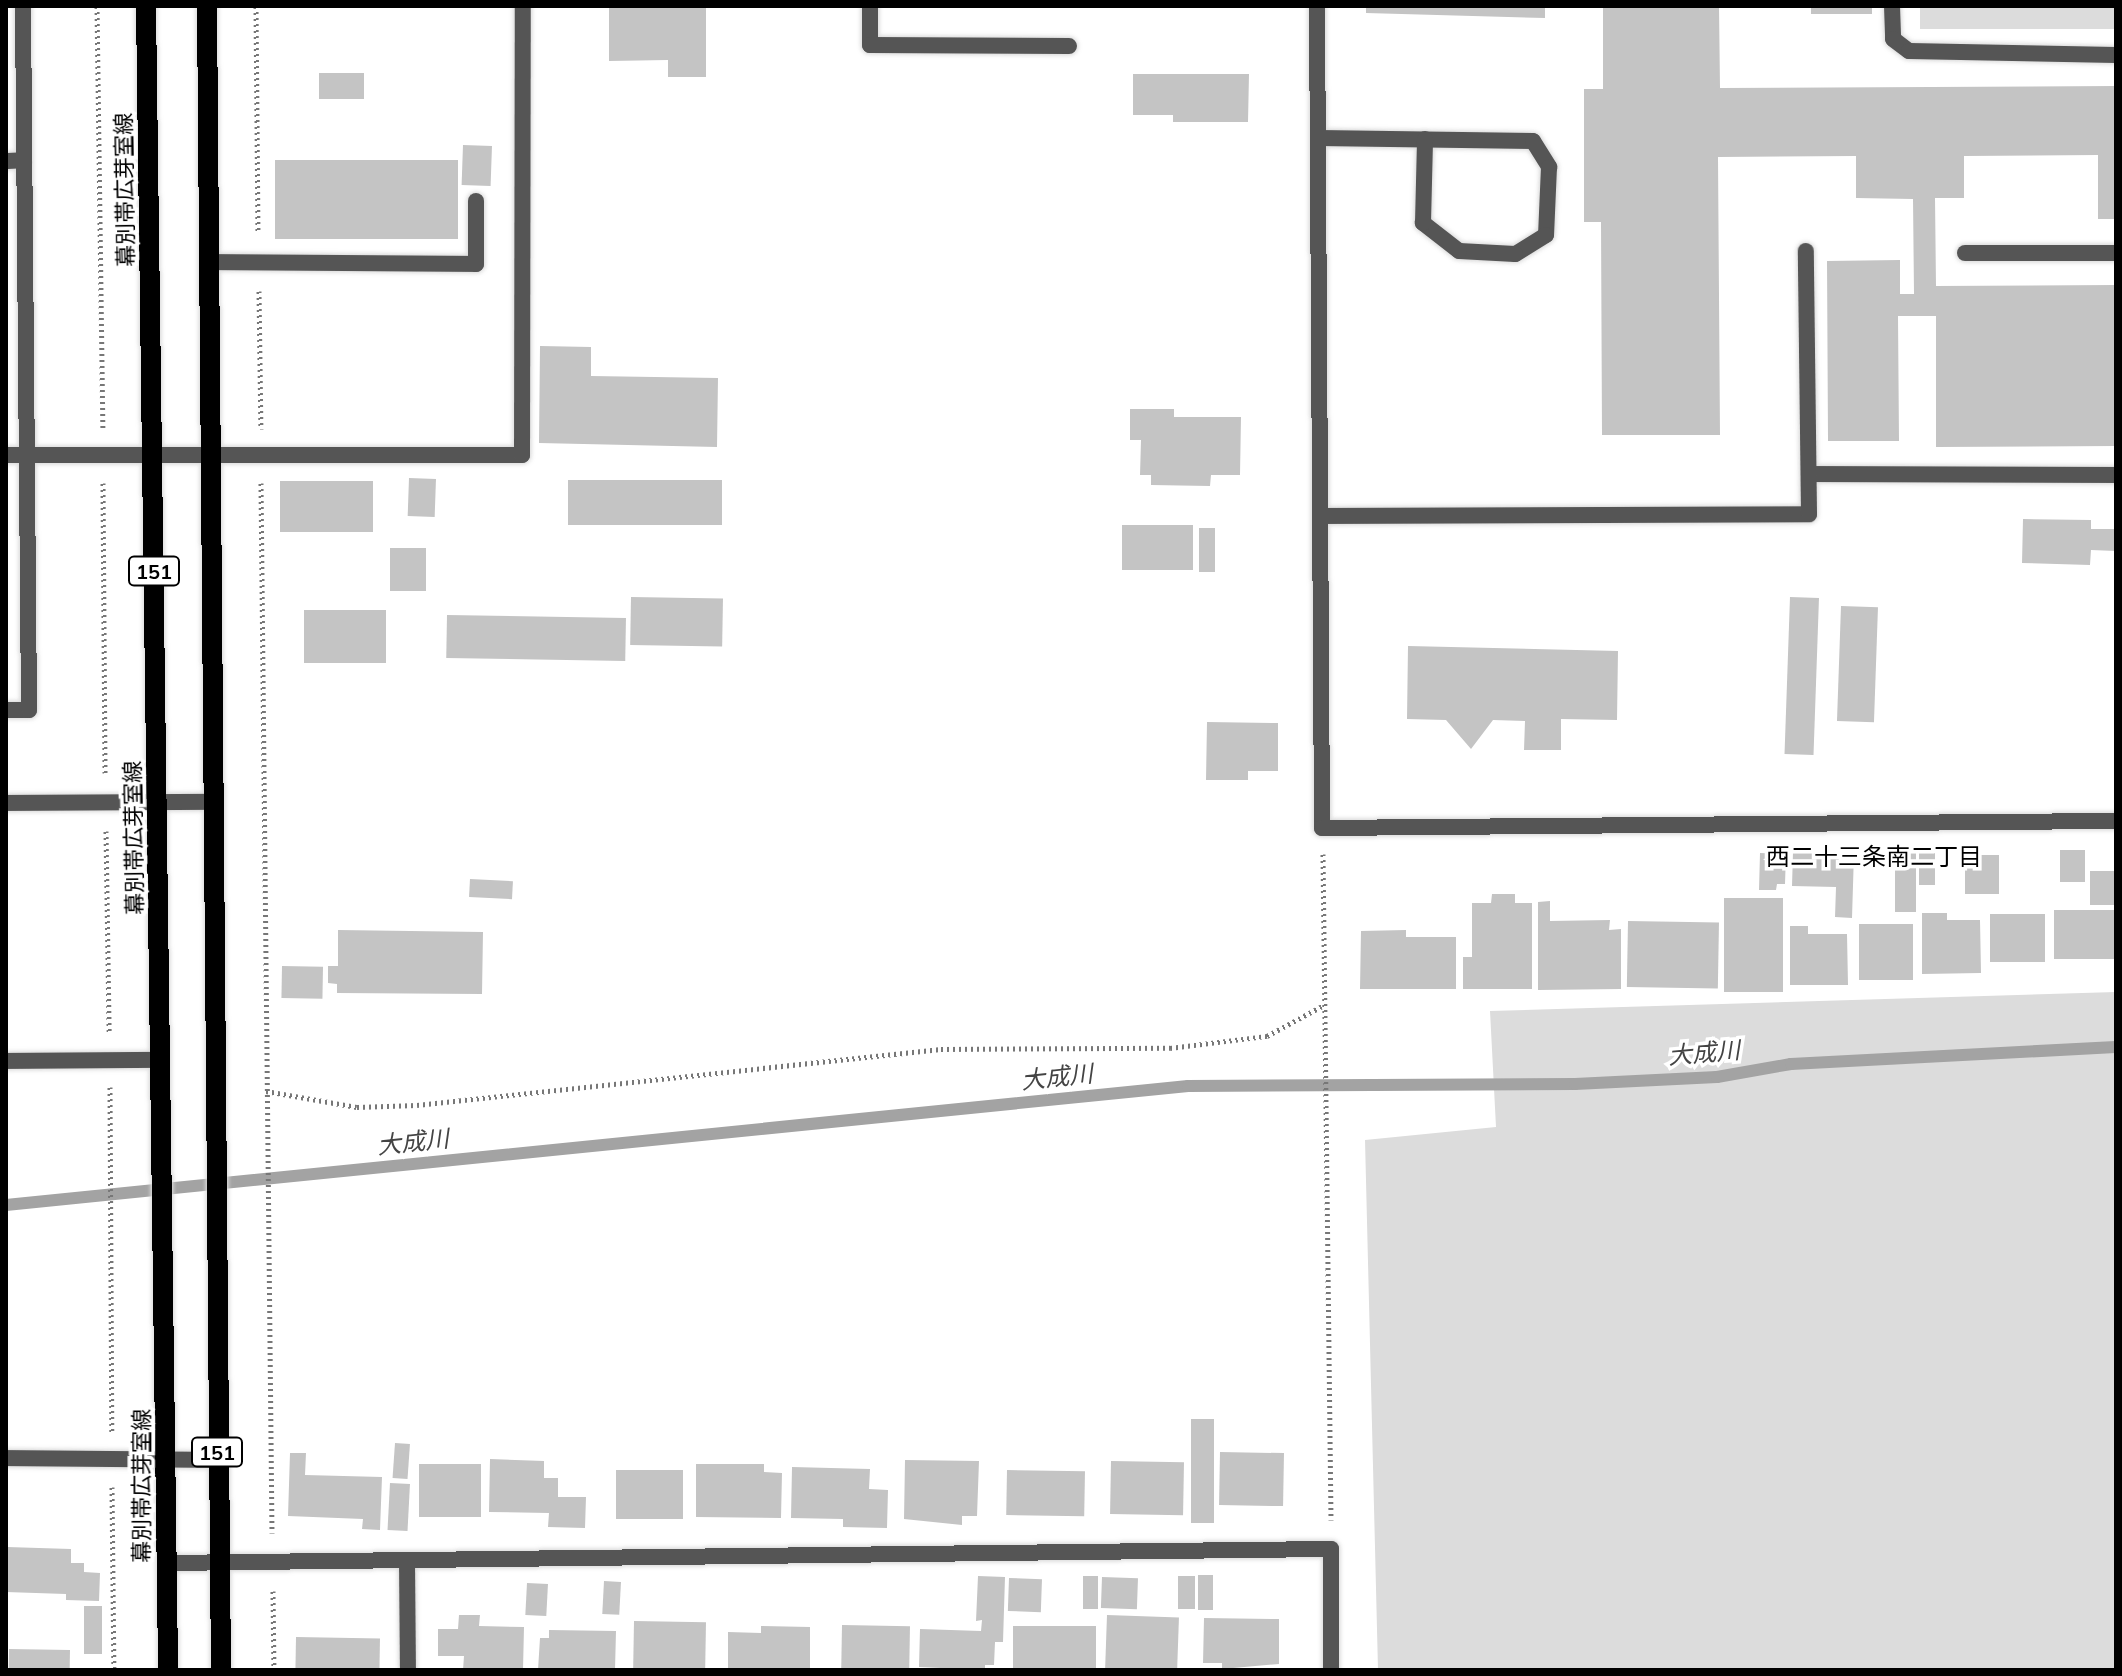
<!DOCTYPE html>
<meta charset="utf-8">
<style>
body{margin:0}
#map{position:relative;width:2122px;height:1676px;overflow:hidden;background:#fff;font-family:Mulish,"Noto Sans JP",sans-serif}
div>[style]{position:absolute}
.green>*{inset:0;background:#dcdcdc;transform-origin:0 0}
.stream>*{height:12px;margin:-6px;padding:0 6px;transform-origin:6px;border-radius:6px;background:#a3a3a3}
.building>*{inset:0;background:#c4c4c4;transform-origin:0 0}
.path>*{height:5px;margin-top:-2.5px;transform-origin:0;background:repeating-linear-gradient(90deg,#777 0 2px,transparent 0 6px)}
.roads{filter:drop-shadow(0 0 2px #dbdbdb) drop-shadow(0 0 2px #dbdbdb)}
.lane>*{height:16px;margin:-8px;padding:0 8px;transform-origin:8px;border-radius:8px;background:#555}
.street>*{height:16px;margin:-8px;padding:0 8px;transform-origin:8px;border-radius:8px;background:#555}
.primary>*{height:20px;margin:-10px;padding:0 10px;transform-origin:10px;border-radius:10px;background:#000}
span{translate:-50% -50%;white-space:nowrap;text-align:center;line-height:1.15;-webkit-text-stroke:7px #fff;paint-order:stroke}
.shield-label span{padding:2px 6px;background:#fff;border:2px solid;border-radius:6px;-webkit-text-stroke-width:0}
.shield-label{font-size:20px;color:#000;font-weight:700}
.street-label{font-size:22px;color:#000}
.neighbourhood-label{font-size:24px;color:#000}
.water-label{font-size:24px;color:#444;font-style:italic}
.frame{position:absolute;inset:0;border:8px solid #000;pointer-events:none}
</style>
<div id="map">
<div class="green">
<i style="left:1920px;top:6px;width:196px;height:23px"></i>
<i style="clip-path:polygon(2116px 992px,2116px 1670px,1378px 1670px,1365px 1140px,1496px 1127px,1490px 1011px)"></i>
</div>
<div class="stream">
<i style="left:6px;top:1205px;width:1188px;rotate:-5.75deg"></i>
<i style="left:1188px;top:1086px;width:387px;rotate:-0.3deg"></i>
<i style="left:1575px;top:1084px;width:142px;rotate:-2.8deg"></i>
<i style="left:1717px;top:1077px;width:75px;rotate:-10deg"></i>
<i style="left:1791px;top:1064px;width:325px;rotate:-3deg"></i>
</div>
<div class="building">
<i style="clip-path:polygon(609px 6px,706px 6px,706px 77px,668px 77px,668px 60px,609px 61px)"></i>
<i style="clip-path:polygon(1366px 6px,1545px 6px,1545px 18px,1366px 13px)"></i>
<i style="clip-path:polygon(1603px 6px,1719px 6px,1720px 88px,2116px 86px,2116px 219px,2098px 219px,2098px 155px,1964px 156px,1964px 198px,1935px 198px,1936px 286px,2116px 285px,2116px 446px,1936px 447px,1936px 316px,1898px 316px,1899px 441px,1828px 441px,1827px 261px,1900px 260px,1900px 294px,1914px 294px,1913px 199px,1856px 198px,1856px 156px,1718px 157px,1720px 435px,1602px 435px,1601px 222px,1584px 222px,1584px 89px,1603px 89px)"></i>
<i style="left:1811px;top:6px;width:61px;height:8px"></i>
<i style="left:319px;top:73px;width:45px;height:26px"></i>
<i style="clip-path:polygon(1133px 74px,1249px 74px,1248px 122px,1173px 122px,1173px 115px,1133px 115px)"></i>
<i style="left:463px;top:145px;width:29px;height:40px;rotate:2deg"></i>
<i style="left:275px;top:160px;width:183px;height:79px"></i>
<i style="clip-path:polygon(540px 346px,591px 347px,591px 376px,718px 378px,717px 447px,539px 443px)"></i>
<i style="clip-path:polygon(1130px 409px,1174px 409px,1174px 417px,1241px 417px,1240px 475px,1211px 475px,1210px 486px,1151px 485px,1151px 475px,1140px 475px,1141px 440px,1130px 440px)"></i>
<i style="left:409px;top:478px;width:27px;height:38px;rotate:2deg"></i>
<i style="left:568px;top:480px;width:154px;height:45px"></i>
<i style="left:280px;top:481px;width:93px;height:51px"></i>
<i style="clip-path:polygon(2023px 519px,2091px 520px,2091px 529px,2116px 529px,2116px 551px,2091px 550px,2090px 565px,2022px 563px)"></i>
<i style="left:1122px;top:525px;width:71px;height:45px"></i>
<i style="left:1199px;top:528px;width:16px;height:44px"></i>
<i style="left:390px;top:548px;width:36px;height:43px"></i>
<i style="left:631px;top:597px;width:92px;height:48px;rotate:1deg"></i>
<i style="left:1790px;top:597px;width:29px;height:157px;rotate:2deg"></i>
<i style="left:1841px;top:606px;width:37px;height:115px;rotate:2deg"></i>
<i style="left:304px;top:610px;width:82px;height:53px"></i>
<i style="left:447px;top:615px;width:179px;height:43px;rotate:1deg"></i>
<i style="clip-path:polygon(1408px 646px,1618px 651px,1617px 720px,1561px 719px,1561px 750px,1524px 750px,1525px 721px,1493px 720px,1471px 749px,1446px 720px,1407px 719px)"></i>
<i style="clip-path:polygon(1207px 722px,1278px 723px,1278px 771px,1248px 771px,1248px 780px,1206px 780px)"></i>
<i style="left:1895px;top:850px;width:21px;height:62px"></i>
<i style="left:2060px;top:850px;width:25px;height:32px"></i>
<i style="clip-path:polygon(1793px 852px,1854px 853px,1852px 918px,1835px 917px,1836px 887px,1792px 886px)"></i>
<i style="clip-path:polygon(1760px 853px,1786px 854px,1785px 884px,1777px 884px,1776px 890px,1759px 890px)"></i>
<i style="left:1919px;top:853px;width:16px;height:32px"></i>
<i style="left:1999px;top:855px;width:39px;height:34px;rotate:90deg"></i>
<i style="left:2090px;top:871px;width:24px;height:34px"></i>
<i style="left:470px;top:879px;width:43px;height:18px;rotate:3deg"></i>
<i style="clip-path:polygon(1492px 894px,1515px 894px,1515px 903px,1532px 903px,1532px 989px,1463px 989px,1463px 957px,1472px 957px,1472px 903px,1491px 903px)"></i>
<i style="left:1724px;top:898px;width:59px;height:94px"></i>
<i style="clip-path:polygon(1550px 901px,1550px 921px,1610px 920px,1609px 930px,1621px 929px,1621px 989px,1538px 990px,1538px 902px)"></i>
<i style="left:2054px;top:910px;width:62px;height:49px"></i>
<i style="clip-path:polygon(1922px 913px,1947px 913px,1947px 920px,1980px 920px,1981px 973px,1922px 974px)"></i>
<i style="left:2045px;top:914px;width:48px;height:55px;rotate:90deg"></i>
<i style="left:1628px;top:921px;width:91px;height:66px;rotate:1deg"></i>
<i style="left:1859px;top:924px;width:54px;height:56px"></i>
<i style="clip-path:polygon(1790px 926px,1808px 926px,1808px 934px,1847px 934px,1848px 985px,1790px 985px)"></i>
<i style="clip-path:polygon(338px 930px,483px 932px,482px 994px,337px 993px,337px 984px,328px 983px,328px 966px,338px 966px)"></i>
<i style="clip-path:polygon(1406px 930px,1406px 937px,1456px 937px,1456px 989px,1360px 989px,1361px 931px)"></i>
<i style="left:282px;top:966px;width:41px;height:32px;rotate:1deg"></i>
<i style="left:1191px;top:1419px;width:23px;height:104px"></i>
<i style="left:395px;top:1443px;width:15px;height:35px;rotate:4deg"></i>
<i style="left:1220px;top:1452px;width:64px;height:53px;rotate:1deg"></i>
<i style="clip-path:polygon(290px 1453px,306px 1453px,305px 1475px,382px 1477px,380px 1530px,362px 1529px,363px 1519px,288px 1516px)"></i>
<i style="clip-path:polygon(490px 1459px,544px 1461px,544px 1478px,558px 1478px,558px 1497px,586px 1497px,585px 1528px,548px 1527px,549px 1513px,489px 1512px)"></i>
<i style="clip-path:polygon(905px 1460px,979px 1461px,977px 1516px,962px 1516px,962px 1525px,904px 1519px)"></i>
<i style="left:1111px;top:1461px;width:73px;height:53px;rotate:1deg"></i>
<i style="left:419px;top:1464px;width:62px;height:53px"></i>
<i style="clip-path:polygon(696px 1464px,764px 1464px,764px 1472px,782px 1473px,781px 1518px,696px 1517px)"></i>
<i style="clip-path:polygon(792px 1467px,870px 1469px,869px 1489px,888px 1490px,887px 1528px,843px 1527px,843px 1519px,791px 1518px)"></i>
<i style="left:616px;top:1470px;width:67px;height:49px"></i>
<i style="left:1007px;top:1470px;width:78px;height:45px;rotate:1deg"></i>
<i style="left:390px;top:1483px;width:20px;height:47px;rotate:3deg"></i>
<i style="clip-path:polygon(7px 1547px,71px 1549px,71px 1563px,84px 1563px,84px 1572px,100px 1573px,99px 1601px,66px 1600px,66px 1594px,6px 1592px)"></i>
<i style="left:1198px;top:1575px;width:15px;height:35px"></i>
<i style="clip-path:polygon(978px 1576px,1005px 1577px,1003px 1642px,995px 1642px,994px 1665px,985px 1665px,985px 1670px,919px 1667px,920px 1629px,981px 1631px,982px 1620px,976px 1621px)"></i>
<i style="left:1083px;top:1576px;width:15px;height:33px"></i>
<i style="left:1178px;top:1576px;width:17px;height:33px"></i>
<i style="left:1102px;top:1577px;width:36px;height:31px;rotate:2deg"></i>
<i style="left:1009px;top:1578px;width:33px;height:33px;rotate:2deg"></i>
<i style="left:604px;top:1581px;width:17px;height:33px;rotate:3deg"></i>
<i style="left:527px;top:1583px;width:21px;height:32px;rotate:3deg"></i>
<i style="left:84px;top:1606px;width:18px;height:48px"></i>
<i style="clip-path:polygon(459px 1615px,480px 1615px,479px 1626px,524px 1627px,523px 1670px,463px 1670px,464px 1656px,438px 1656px,438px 1629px,458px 1629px)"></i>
<i style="left:1107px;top:1615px;width:72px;height:54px;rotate:2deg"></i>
<i style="clip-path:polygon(1204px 1618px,1279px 1619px,1279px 1664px,1222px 1669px,1222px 1663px,1203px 1663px)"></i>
<i style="left:634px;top:1621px;width:72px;height:49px;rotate:1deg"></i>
<i style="left:842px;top:1625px;width:68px;height:45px;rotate:1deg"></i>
<i style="clip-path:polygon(761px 1626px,810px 1627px,810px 1670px,728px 1670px,728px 1632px,761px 1633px)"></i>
<i style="left:1096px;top:1626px;width:44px;height:83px;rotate:90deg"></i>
<i style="clip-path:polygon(549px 1630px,616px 1631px,615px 1670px,538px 1670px,540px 1638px,549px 1638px)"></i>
<i style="left:296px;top:1637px;width:84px;height:33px;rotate:1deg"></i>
<i style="left:9px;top:1649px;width:61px;height:21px;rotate:1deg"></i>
</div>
<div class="path">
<i style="left:97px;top:6px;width:423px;rotate:89.2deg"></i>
<i style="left:256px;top:6px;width:227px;rotate:89.5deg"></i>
<i style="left:259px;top:291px;width:138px;rotate:89.2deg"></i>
<i style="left:103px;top:483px;width:290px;rotate:89.6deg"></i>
<i style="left:261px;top:483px;width:1050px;rotate:89.4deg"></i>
<i style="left:106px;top:831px;width:202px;rotate:89.1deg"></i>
<i style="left:1323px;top:854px;width:666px;rotate:89.31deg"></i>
<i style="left:110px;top:1087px;width:346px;rotate:89.7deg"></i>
<i style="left:266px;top:1091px;width:92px;rotate:10deg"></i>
<i style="left:357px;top:1107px;width:60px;rotate:-1.9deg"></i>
<i style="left:417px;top:1105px;width:527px;rotate:-6.1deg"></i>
<i style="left:941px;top:1049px;width:229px;rotate:-0.3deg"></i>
<i style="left:1170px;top:1048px;width:98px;rotate:-7.1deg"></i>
<i style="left:1267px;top:1036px;width:65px;rotate:-28.5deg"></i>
<i style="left:112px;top:1487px;width:183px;rotate:89.4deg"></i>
<i style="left:273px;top:1591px;width:79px;rotate:89.3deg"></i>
</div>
<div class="roads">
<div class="lane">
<i style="left:870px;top:6px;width:39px;rotate:90deg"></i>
<i style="left:870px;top:45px;width:199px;rotate:0.3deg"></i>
<i style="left:1892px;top:6px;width:33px;rotate:88deg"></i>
<i style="left:1893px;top:39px;width:20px;rotate:37deg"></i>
<i style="left:1909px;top:51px;width:207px;rotate:1.1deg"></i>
<i style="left:1319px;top:138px;width:214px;rotate:0.8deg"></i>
<i style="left:1533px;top:141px;width:31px;rotate:58deg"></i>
<i style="left:1549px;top:167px;width:68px;rotate:92.5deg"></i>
<i style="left:1546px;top:235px;width:36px;rotate:148deg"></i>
<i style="left:1515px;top:254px;width:56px;rotate:-176.9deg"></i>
<i style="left:1459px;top:251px;width:46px;rotate:-142.1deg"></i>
<i style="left:1423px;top:223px;width:84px;rotate:-88.6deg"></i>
<i style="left:6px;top:161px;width:18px;rotate:-3deg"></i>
<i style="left:1965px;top:253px;width:151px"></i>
<i style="left:209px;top:262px;width:267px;rotate:0.4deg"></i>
<i style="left:476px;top:264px;width:63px;rotate:-90deg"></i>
<i style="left:6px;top:455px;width:516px"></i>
<i style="left:522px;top:455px;width:449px;rotate:-89.9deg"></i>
<i style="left:1809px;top:474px;width:307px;rotate:0.2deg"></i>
<i style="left:1323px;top:516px;width:486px;rotate:-0.2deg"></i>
<i style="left:1809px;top:514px;width:263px;rotate:-90.7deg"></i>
<i style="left:6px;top:710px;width:23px"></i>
<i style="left:29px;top:710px;width:704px;rotate:-90.49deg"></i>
<i style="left:6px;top:1061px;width:155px;rotate:-0.4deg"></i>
</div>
<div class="street">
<i style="left:1317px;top:6px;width:822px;rotate:89.65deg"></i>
<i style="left:1322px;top:828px;width:794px;rotate:-0.51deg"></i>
<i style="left:6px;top:803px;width:207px;rotate:-0.3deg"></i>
<i style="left:6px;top:1458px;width:211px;rotate:0.5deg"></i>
<i style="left:407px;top:1561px;width:109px;rotate:89.5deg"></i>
<i style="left:166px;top:1563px;width:1165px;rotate:-0.69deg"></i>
<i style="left:1331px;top:1549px;width:121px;rotate:90deg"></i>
</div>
<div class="primary">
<i style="left:146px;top:6px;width:1664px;rotate:89.24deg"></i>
<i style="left:207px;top:6px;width:1664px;rotate:89.52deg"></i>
</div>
</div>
<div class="shield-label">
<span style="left:154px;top:571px">151</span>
<span style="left:217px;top:1452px">151</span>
</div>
<div class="street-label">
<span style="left:125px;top:190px;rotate:-91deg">幕別帯広芽室線</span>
<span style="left:134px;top:838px;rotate:-91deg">幕別帯広芽室線</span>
<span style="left:142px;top:1486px;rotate:-90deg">幕別帯広芽室線</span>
</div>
<div class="neighbourhood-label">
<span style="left:1874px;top:857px">西二十三条南二丁目</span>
</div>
<div class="water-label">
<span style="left:1704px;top:1053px;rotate:-5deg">大成川</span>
<span style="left:1057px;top:1077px;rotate:-6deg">大成川</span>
<span style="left:413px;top:1142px;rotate:-6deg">大成川</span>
</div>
<div class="frame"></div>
</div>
